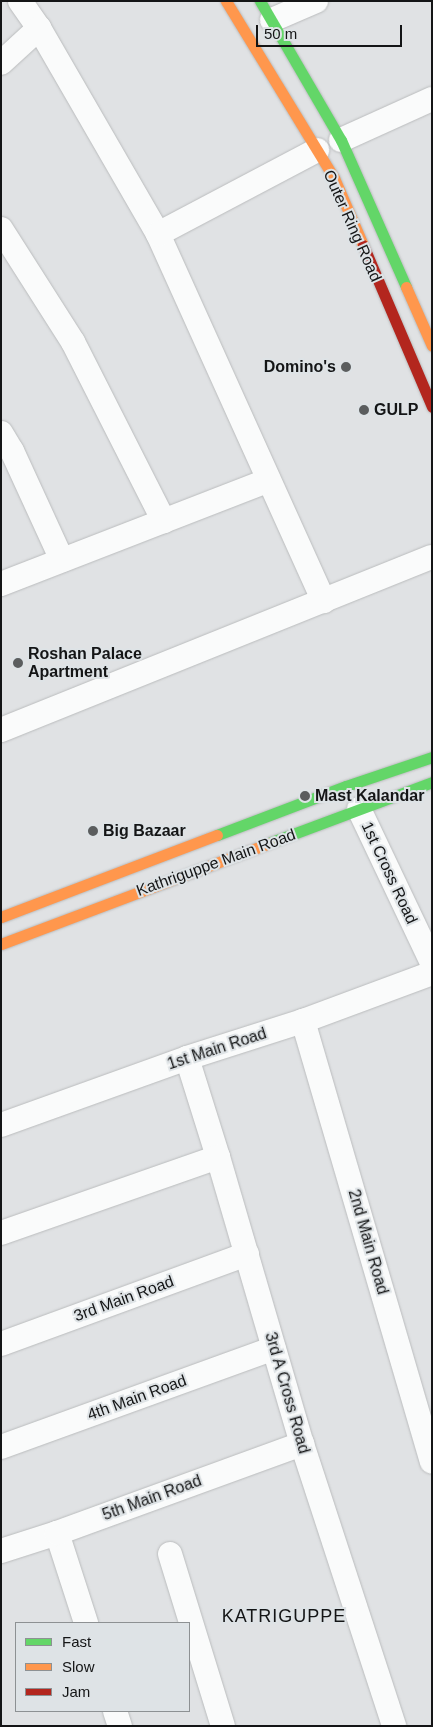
<!DOCTYPE html>
<style>
body{margin:0}
#map{position:relative;width:433px;height:1727px;overflow:hidden;background:#e0e2e4;font-family:Arial,sans-serif}
div>[style]{position:absolute}
.roads{filter:drop-shadow(0 0 1px #babcbd) drop-shadow(0 0 1px #babcbd)}
.street>*{height:24px;margin:-12px;padding:0 12px;transform-origin:12px;border-radius:12px;background:#fafbfb}
.fast>*{height:11px;margin:-5.5px;padding:0 5.5px;transform-origin:5.5px;border-radius:5.5px;background:#63d668}
.slow>*{height:11px;margin:-5.5px;padding:0 5.5px;transform-origin:5.5px;border-radius:5.5px;background:#ff974d}
.jam>*{height:11px;margin:-5.5px;padding:0 5.5px;transform-origin:5.5px;border-radius:5.5px;background:#b3261e}
.dots>*{width:14px;height:14px;translate:-50% -50%;box-sizing:border-box;border:2px solid #dee3e6;border-radius:50%}
span{translate:-50% -50%;white-space:nowrap;text-align:center;line-height:1.15;-webkit-text-stroke:4px #dee3e6;paint-order:stroke}
.street-label{font-size:16px;color:#141516}
.poi-label{font-size:16px;color:#141516;font-weight:700}
.right{translate:-100% -50%;text-align:right}
.left{translate:0 -50%;text-align:left}
.neighbourhood-label{font-size:18px;color:#141516;letter-spacing:1px}
.frame{position:absolute;inset:0;border:2px solid #141516;pointer-events:none}
.legend{position:absolute;left:15px;top:1622px;width:175px;height:90px;box-sizing:border-box;background:#dee3e6;border:1px solid #8d9193;margin:0;padding:6px 9px;list-style:none;font-size:15px;color:#141516}
.legend li{display:flex;align-items:center;gap:10px;height:25px}
.legend b{width:25px;border:1px solid #8d9193}
.scale{position:absolute;left:256px;top:25px;width:146px;height:22px;box-sizing:border-box;border:2px solid #141516;border-top:0;padding-left:6px;font-size:15px;line-height:18px;white-space:nowrap;color:#141516;-webkit-text-stroke:4px #dee3e6;paint-order:stroke}
</style>
<div id="map">
<div class="roads">
<div class="street">
<i style="left:20px;top:1px;width:33px;rotate:55deg"></i>
<i style="left:39px;top:28px;width:238px;rotate:60deg"></i>
<i style="left:158px;top:234px;width:403px;rotate:65.7deg"></i>
<i style="left:272px;top:20px;width:48px;rotate:-23.4deg"></i>
<i style="left:1px;top:63px;width:52px;rotate:-42.6deg"></i>
<i style="left:341px;top:140px;width:100px;rotate:-24.3deg"></i>
<i style="left:1px;top:229px;width:134px;rotate:57.5deg"></i>
<i style="left:73px;top:342px;width:201px;rotate:63.1deg"></i>
<i style="left:158px;top:234px;width:180px;rotate:-27.8deg"></i>
<i style="left:1px;top:433px;width:21px;rotate:59deg"></i>
<i style="left:12px;top:451px;width:120px;rotate:65.4deg"></i>
<i style="left:1px;top:584px;width:287px;rotate:-21.2deg"></i>
<i style="left:1px;top:730px;width:464px;rotate:-21.9deg"></i>
<i style="left:359px;top:809px;width:170px;rotate:64.6deg"></i>
<i style="left:303px;top:1021px;width:459px;rotate:73.7deg"></i>
<i style="left:187px;top:1058px;width:104px;rotate:72.6deg"></i>
<i style="left:218px;top:1157px;width:299px;rotate:73.7deg"></i>
<i style="left:302px;top:1444px;width:297px;rotate:71.9deg"></i>
<i style="left:1px;top:1125px;width:198px;rotate:-19.8deg"></i>
<i style="left:187px;top:1058px;width:122px;rotate:-17.7deg"></i>
<i style="left:303px;top:1021px;width:138px;rotate:-20.4deg"></i>
<i style="left:1px;top:1233px;width:230px;rotate:-19.3deg"></i>
<i style="left:1px;top:1344px;width:262px;rotate:-20.1deg"></i>
<i style="left:1px;top:1447px;width:290px;rotate:-19.9deg"></i>
<i style="left:57px;top:1533px;width:95px;rotate:72.1deg"></i>
<i style="left:1px;top:1551px;width:59px;rotate:-17.8deg"></i>
<i style="left:57px;top:1533px;width:261px;rotate:-20deg"></i>
<i style="left:170px;top:1554px;width:180px;rotate:72.9deg"></i>
<i style="left:115px;top:1711px;width:16px;rotate:72deg"></i>
</div>
<div class="fast">
<i style="left:260px;top:1px;width:161px;rotate:59.8deg"></i>
<i style="left:341px;top:140px;width:161px;rotate:66.1deg"></i>
<i style="left:217px;top:835px;width:138px;rotate:-20.8deg"></i>
<i style="left:346px;top:786px;width:91px;rotate:-18.6deg"></i>
<i style="left:269px;top:843px;width:174px;rotate:-20.5deg"></i>
</div>
<div class="slow">
<i style="left:226px;top:1px;width:207px;rotate:58.6deg"></i>
<i style="left:334px;top:178px;width:73px;rotate:66.6deg"></i>
<i style="left:406px;top:287px;width:64px;rotate:66.2deg"></i>
<i style="left:1px;top:917px;width:231px;rotate:-20.8deg"></i>
<i style="left:1px;top:944px;width:286px;rotate:-20.6deg"></i>
</div>
<div class="jam">
<i style="left:363px;top:245px;width:176px;rotate:66.9deg"></i>
</div>
</div>
<div class="dots">
<i style="left:346px;top:367px;background:#5b5d5e"></i>
<i style="left:364px;top:410px;background:#5b5d5e"></i>
<i style="left:18px;top:663px;background:#5b5d5e"></i>
<i style="left:305px;top:796px;background:#5b5d5e"></i>
<i style="left:93px;top:831px;background:#5b5d5e"></i>
</div>
<div class="street-label">
<span style="left:352px;top:226px;rotate:66deg">Outer Ring Road</span>
<span style="left:216px;top:863px;rotate:-20deg">Kathriguppe Main Road</span>
<span style="left:389px;top:873px;rotate:65deg">1st Cross Road</span>
<span style="left:217px;top:1049px;rotate:-18deg">1st Main Road</span>
<span style="left:368px;top:1242px;rotate:74deg">2nd Main Road</span>
<span style="left:124px;top:1299px;rotate:-20deg">3rd Main Road</span>
<span style="left:287px;top:1393px;rotate:74deg">3rd A Cross Road</span>
<span style="left:137px;top:1398px;rotate:-20deg">4th Main Road</span>
<span style="left:152px;top:1498px;rotate:-20deg">5th Main Road</span>
</div>
<div class="poi-label">
<span class="right" style="left:336px;top:367px">Domino's</span>
<span class="left" style="left:374px;top:410px">GULP</span>
<span class="left" style="left:28px;top:663px">Roshan Palace<br>Apartment</span>
<span class="left" style="left:315px;top:796px">Mast Kalandar</span>
<span class="left" style="left:103px;top:831px">Big Bazaar</span>
</div>
<div class="neighbourhood-label">
<span style="left:284px;top:1616px">KATRIGUPPE</span>
</div>
<div class="frame"></div>
<ul class="legend">
<li><b style="height:6px;background:#63d668"></b>Fast</li>
<li><b style="height:6px;background:#ff974d"></b>Slow</li>
<li><b style="height:6px;background:#b3261e"></b>Jam</li>
</ul>
<div class="scale">50 m</div>
</div>
